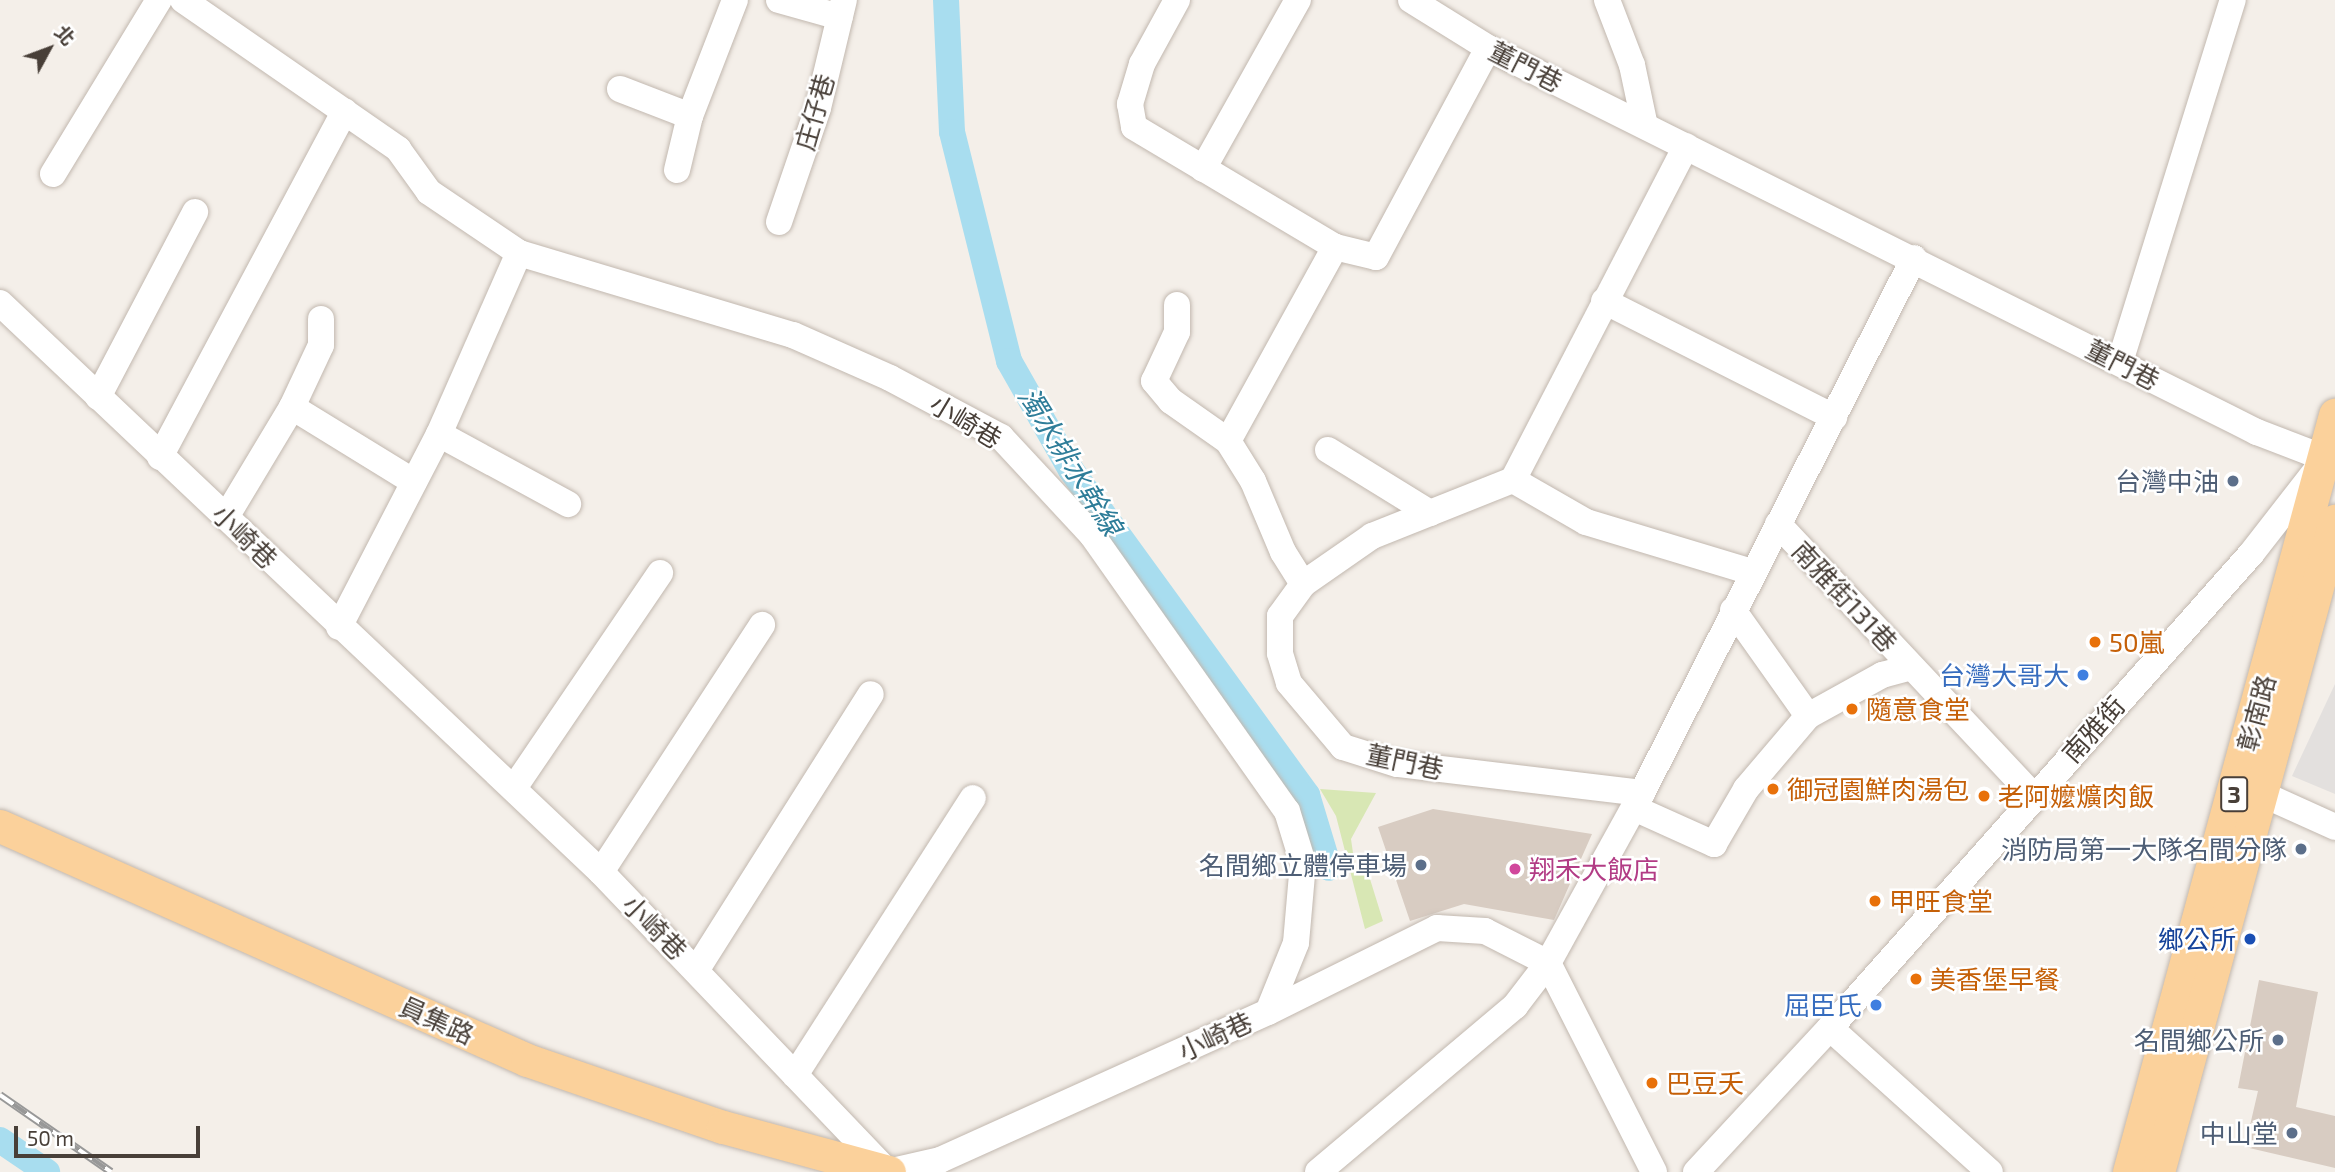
<!DOCTYPE html>
<meta charset="utf-8">
<style>
body{margin:0}
#map{position:relative;width:2335px;height:1172px;overflow:hidden;background:#f4efe9;font-family:"Exo 2","Noto Sans TC",sans-serif}
div>[style]{position:absolute}
.green>*{inset:0;background:#d8e7b4}
.parking>*{inset:0;background:#e3e0de}
.canal>*{height:26px;margin:-13px;padding:0 13px;transform-origin:13px;border-radius:13px;background:#a8ddef}
.building>*{inset:0;background:#d8ccc2}
.roads{filter:drop-shadow(0 0 2px #c2b8af) drop-shadow(0 0 2px #c2b8af)}
.minor>*{height:26px;margin:-13px;padding:0 13px;transform-origin:13px;border-radius:13px;background:#fff}
.major>*{height:33px;margin:-16.5px;padding:0 16.5px;transform-origin:16.5px;border-radius:16.5px;background:#fbd19b}
.rail>*{height:8px;margin-top:-4px;transform-origin:0;background:repeating-linear-gradient(90deg,#fff 0 16px,#989898 0 32px);box-sizing:border-box;border-block:2px solid #989898}
.dots>*{width:19px;height:19px;translate:-50% -50%;box-sizing:border-box;border:4px solid #fff;border-radius:50%}
span{translate:-50% -50%;white-space:nowrap;text-align:center;line-height:1.15;-webkit-text-stroke:5px #fff;paint-order:stroke}
.shield-label span{padding:2px 5px;background:#fff;border:2px solid;border-radius:5px;-webkit-text-stroke-width:0}
.shield-label{font-size:24px;color:#483f38;font-weight:700}
.street-label{font-size:26px;color:#483f38}
.service-label{font-size:26px;color:#4e5e75}
.right{translate:-100% -50%;text-align:right}
.food-label{font-size:26px;color:#c56008}
.left{translate:0 -50%;text-align:left}
.shop-label{font-size:26px;color:#366cbe}
.hotel-label{font-size:26px;color:#b23c85}
.transit-label{font-size:26px;color:#164399}
.water-label{font-size:28px;color:#2e7d99;font-style:italic}
.north{position:absolute;left:14px;top:14px;width:70px;height:70px;-webkit-text-stroke:5px #fff;paint-order:stroke;rotate:49deg;font-size:19px;font-weight:700;line-height:28px;text-align:center;color:#483f38}
.north::after{content:'';display:block;margin:auto;width:24px;height:32px;background:#483f38;clip-path:polygon(50% 0,100% 100%,50% 72%,0 100%)}
.scale{position:absolute;left:14px;top:1126px;width:186px;height:32px;box-sizing:border-box;border:4px solid #483f38;border-top:0;padding-left:9px;font-size:21px;line-height:24px;white-space:nowrap;color:#483f38;-webkit-text-stroke:5px #fff;paint-order:stroke}
</style>
<div id="map">
<div class="green">
<i style="clip-path:polygon(1320px 789px,1376px 793px,1351px 839px,1355px 867px,1370px 879px,1383px 921px,1365px 929px,1336px 816px)"></i>
</div>
<div class="parking">
<i style="clip-path:polygon(2335px 684px,2335px 794px,2292px 776px)"></i>
</div>
<div class="canal">
<i style="left:946px;top:0;width:132px;rotate:87.4deg"></i>
<i style="left:952px;top:132px;width:236px;rotate:76deg"></i>
<i style="left:1009px;top:361px;width:125px;rotate:60.4deg"></i>
<i style="left:1071px;top:470px;width:402px;rotate:54deg"></i>
<i style="left:1307px;top:795px;width:76px;rotate:73.2deg"></i>
<i style="left:0;top:1140px;width:57px;rotate:34.2deg"></i>
</div>
<div class="building">
<i style="clip-path:polygon(1433px 809px,1592px 834px,1554px 920px,1464px 904px,1410px 921px,1378px 827px)"></i>
<i style="clip-path:polygon(2259px 980px,2318px 992px,2296px 1107px,2335px 1116px,2335px 1168px,2245px 1147px,2258px 1091px,2238px 1088px)"></i>
</div>
<div class="roads">
<div class="minor">
<i style="left:183px;top:0;width:262px;rotate:34.7deg"></i>
<i style="left:398px;top:149px;width:53px;rotate:54.2deg"></i>
<i style="left:429px;top:192px;width:109px;rotate:34.1deg"></i>
<i style="left:519px;top:253px;width:286px;rotate:16.7deg"></i>
<i style="left:793px;top:335px;width:106px;rotate:23.9deg"></i>
<i style="left:890px;top:378px;width:126px;rotate:28deg"></i>
<i style="left:1001px;top:437px;width:134px;rotate:47.1deg"></i>
<i style="left:1092px;top:535px;width:338px;rotate:54.8deg"></i>
<i style="left:1287px;top:811px;width:54px;rotate:72.9deg"></i>
<i style="left:1303px;top:863px;width:80px;rotate:95deg"></i>
<i style="left:1296px;top:943px;width:74px;rotate:112.1deg"></i>
<i style="left:779px;top:0;width:63px;rotate:15.6deg"></i>
<i style="left:1177px;top:0;width:73px;rotate:118.7deg"></i>
<i style="left:1142px;top:64px;width:42px;rotate:106.7deg"></i>
<i style="left:1130px;top:104px;width:23px;rotate:80deg"></i>
<i style="left:1134px;top:127px;width:234px;rotate:30.8deg"></i>
<i style="left:1335px;top:247px;width:42px;rotate:13.7deg"></i>
<i style="left:1376px;top:257px;width:237px;rotate:-61.8deg"></i>
<i style="left:1411px;top:0;width:91px;rotate:31.9deg"></i>
<i style="left:1488px;top:48px;width:860px;rotate:26.54deg"></i>
<i style="left:2257px;top:432px;width:84px;rotate:21deg"></i>
<i style="left:1607px;top:0;width:70px;rotate:69deg"></i>
<i style="left:1632px;top:65px;width:62px;rotate:78deg"></i>
<i style="left:620px;top:89px;width:75px;rotate:21.1deg"></i>
<i style="left:1203px;top:169px;width:194px;rotate:-60.7deg"></i>
<i style="left:677px;top:170px;width:56px;rotate:-76.5deg"></i>
<i style="left:690px;top:116px;width:124px;rotate:-68.8deg"></i>
<i style="left:53px;top:174px;width:204px;rotate:-58.7deg"></i>
<i style="left:779px;top:222px;width:120px;rotate:-71.1deg"></i>
<i style="left:818px;top:108px;width:111px;rotate:-76.5deg"></i>
<i style="left:1604px;top:301px;width:258px;rotate:26.8deg"></i>
<i style="left:0;top:303px;width:828px;rotate:43.43deg"></i>
<i style="left:601px;top:872px;width:415px;rotate:46.3deg"></i>
<i style="left:888px;top:1172px;width:53px;rotate:-13deg"></i>
<i style="left:940px;top:1160px;width:360px;rotate:-24.3deg"></i>
<i style="left:1268px;top:1012px;width:189px;rotate:-26.4deg"></i>
<i style="left:1437px;top:928px;width:48px;rotate:3.6deg"></i>
<i style="left:1485px;top:931px;width:71px;rotate:26.9deg"></i>
<i style="left:1177px;top:305px;width:27px;rotate:90deg"></i>
<i style="left:1177px;top:332px;width:54px;rotate:115.1deg"></i>
<i style="left:1154px;top:381px;width:26px;rotate:50deg"></i>
<i style="left:1171px;top:401px;width:70px;rotate:35.1deg"></i>
<i style="left:1228px;top:441px;width:47px;rotate:58deg"></i>
<i style="left:1253px;top:481px;width:77px;rotate:67.1deg"></i>
<i style="left:1283px;top:552px;width:38px;rotate:58deg"></i>
<i style="left:2120px;top:362px;width:379px;rotate:-72.7deg"></i>
<i style="left:98px;top:397px;width:209px;rotate:-62.3deg"></i>
<i style="left:292px;top:407px;width:68px;rotate:-64.9deg"></i>
<i style="left:321px;top:345px;width:26px;rotate:-90deg"></i>
<i style="left:439px;top:434px;width:147px;rotate:28.5deg"></i>
<i style="left:1228px;top:441px;width:222px;rotate:-61.1deg"></i>
<i style="left:1328px;top:450px;width:120px;rotate:31.7deg"></i>
<i style="left:160px;top:457px;width:392px;rotate:-61.9deg"></i>
<i style="left:1513px;top:480px;width:84px;rotate:29.9deg"></i>
<i style="left:1586px;top:522px;width:173px;rotate:16.8deg"></i>
<i style="left:226px;top:517px;width:128px;rotate:-59deg"></i>
<i style="left:292px;top:407px;width:143px;rotate:31.6deg"></i>
<i style="left:1778px;top:524px;width:373px;rotate:46.8deg"></i>
<i style="left:1733px;top:610px;width:130px;rotate:54.7deg"></i>
<i style="left:339px;top:627px;width:217px;rotate:-62.6deg"></i>
<i style="left:439px;top:434px;width:198px;rotate:-66.2deg"></i>
<i style="left:514px;top:788px;width:260px;rotate:-55.8deg"></i>
<i style="left:1642px;top:793px;width:247px;rotate:-173.2deg"></i>
<i style="left:1397px;top:764px;width:57px;rotate:-162.5deg"></i>
<i style="left:1343px;top:747px;width:84px;rotate:-130.2deg"></i>
<i style="left:1289px;top:683px;width:31px;rotate:-107deg"></i>
<i style="left:1280px;top:653px;width:37px;rotate:-90deg"></i>
<i style="left:1280px;top:616px;width:39px;rotate:-54deg"></i>
<i style="left:1303px;top:584px;width:84px;rotate:-34.8deg"></i>
<i style="left:1372px;top:536px;width:152px;rotate:-21.7deg"></i>
<i style="left:1513px;top:480px;width:376px;rotate:-62.6deg"></i>
<i style="left:2262px;top:794px;width:80px;rotate:24.3deg"></i>
<i style="left:1634px;top:808px;width:88px;rotate:24.2deg"></i>
<i style="left:1714px;top:844px;width:64px;rotate:-59.8deg"></i>
<i style="left:1746px;top:789px;width:96px;rotate:-49.7deg"></i>
<i style="left:1808px;top:716px;width:85px;rotate:-29deg"></i>
<i style="left:1882px;top:675px;width:30px;rotate:-15deg"></i>
<i style="left:601px;top:872px;width:295px;rotate:-56.9deg"></i>
<i style="left:1548px;top:963px;width:234px;rotate:63.1deg"></i>
<i style="left:697px;top:969px;width:325px;rotate:-57.7deg"></i>
<i style="left:1830px;top:1028px;width:215px;rotate:42deg"></i>
<i style="left:795px;top:1075px;width:329px;rotate:-57.3deg"></i>
<i style="left:1318px;top:1172px;width:258px;rotate:-40.1deg"></i>
<i style="left:1515px;top:1006px;width:54px;rotate:-52.5deg"></i>
<i style="left:1548px;top:963px;width:194px;rotate:-61.1deg"></i>
<i style="left:1642px;top:793px;width:600px;rotate:-63.05deg"></i>
<i style="left:1696px;top:1172px;width:197px;rotate:-47.1deg"></i>
<i style="left:1830px;top:1028px;width:634px;rotate:-48.39deg"></i>
<i style="left:2251px;top:554px;width:109px;rotate:-52.1deg"></i>
</div>
<div class="major">
<i style="left:0;top:826px;width:577px;rotate:23.94deg"></i>
<i style="left:527px;top:1060px;width:207px;rotate:18.9deg"></i>
<i style="left:723px;top:1127px;width:172px;rotate:15.2deg"></i>
<i style="left:2129px;top:1172px;width:785px;rotate:-74.78deg"></i>
<i style="left:2158px;top:1172px;width:675px;rotate:-74.79deg"></i>
</div>
</div>
<div class="rail">
<i style="left:0;top:1095px;width:135px;rotate:34.7deg"></i>
</div>
<div class="dots">
<i style="left:2233px;top:481px;background:#5c6f8a"></i>
<i style="left:2095px;top:642px;background:#e8710a"></i>
<i style="left:2083px;top:675px;background:#3f7fe0"></i>
<i style="left:1852px;top:709px;background:#e8710a"></i>
<i style="left:1773px;top:789px;background:#e8710a"></i>
<i style="left:1984px;top:796px;background:#e8710a"></i>
<i style="left:2301px;top:849px;background:#5c6f8a"></i>
<i style="left:1421px;top:865px;background:#5c6f8a"></i>
<i style="left:1515px;top:869px;background:#d1479c"></i>
<i style="left:1875px;top:901px;background:#e8710a"></i>
<i style="left:2250px;top:939px;background:#1a4fb4"></i>
<i style="left:1916px;top:979px;background:#e8710a"></i>
<i style="left:1876px;top:1005px;background:#3f7fe0"></i>
<i style="left:2278px;top:1040px;background:#5c6f8a"></i>
<i style="left:1652px;top:1083px;background:#e8710a"></i>
<i style="left:2292px;top:1133px;background:#5c6f8a"></i>
</div>
<div class="shield-label">
<span style="left:2234px;top:794px">3</span>
</div>
<div class="street-label">
<span style="left:1526px;top:66px;rotate:27deg">董門巷</span>
<span style="left:814px;top:112px;rotate:-74deg">庄仔巷</span>
<span style="left:2123px;top:364px;rotate:27deg">董門巷</span>
<span style="left:966px;top:421px;rotate:31deg">小崎巷</span>
<span style="left:245px;top:536px;rotate:44deg">小崎巷</span>
<span style="left:1845px;top:596px;rotate:47deg">南雅街131巷</span>
<span style="left:2256px;top:713px;rotate:-75deg">彰南路</span>
<span style="left:2093px;top:729px;rotate:-48deg">南雅街</span>
<span style="left:1405px;top:761px;rotate:12deg">董門巷</span>
<span style="left:655px;top:927px;rotate:45deg">小崎巷</span>
<span style="left:437px;top:1020px;rotate:24deg">員集路</span>
<span style="left:1215px;top:1036px;rotate:-25deg">小崎巷</span>
</div>
<div class="service-label">
<span class="right" style="left:2219px;top:481px">台灣中油</span>
<span class="right" style="left:2287px;top:849px">消防局第一大隊名間分隊</span>
<span class="right" style="left:1407px;top:865px">名間鄉立體停車場</span>
<span class="right" style="left:2264px;top:1040px">名間鄉公所</span>
<span class="right" style="left:2278px;top:1133px">中山堂</span>
</div>
<div class="food-label">
<span class="left" style="left:2109px;top:642px">50嵐</span>
<span class="left" style="left:1866px;top:709px">隨意食堂</span>
<span class="left" style="left:1787px;top:789px">御冠園鮮肉湯包</span>
<span class="left" style="left:1998px;top:796px">老阿嬤爌肉飯</span>
<span class="left" style="left:1889px;top:901px">甲旺食堂</span>
<span class="left" style="left:1930px;top:979px">美香堡早餐</span>
<span class="left" style="left:1666px;top:1083px">巴豆夭</span>
</div>
<div class="shop-label">
<span class="right" style="left:2069px;top:675px">台灣大哥大</span>
<span class="right" style="left:1862px;top:1005px">屈臣氏</span>
</div>
<div class="hotel-label">
<span class="left" style="left:1529px;top:869px">翔禾大飯店</span>
</div>
<div class="transit-label">
<span class="right" style="left:2236px;top:939px">鄉公所</span>
</div>
<div class="water-label">
<span style="left:1071px;top:461px;rotate:58deg">濁水排水幹線</span>
</div>
<div class="north">北</div>
<div class="scale">50 m</div>
</div>
